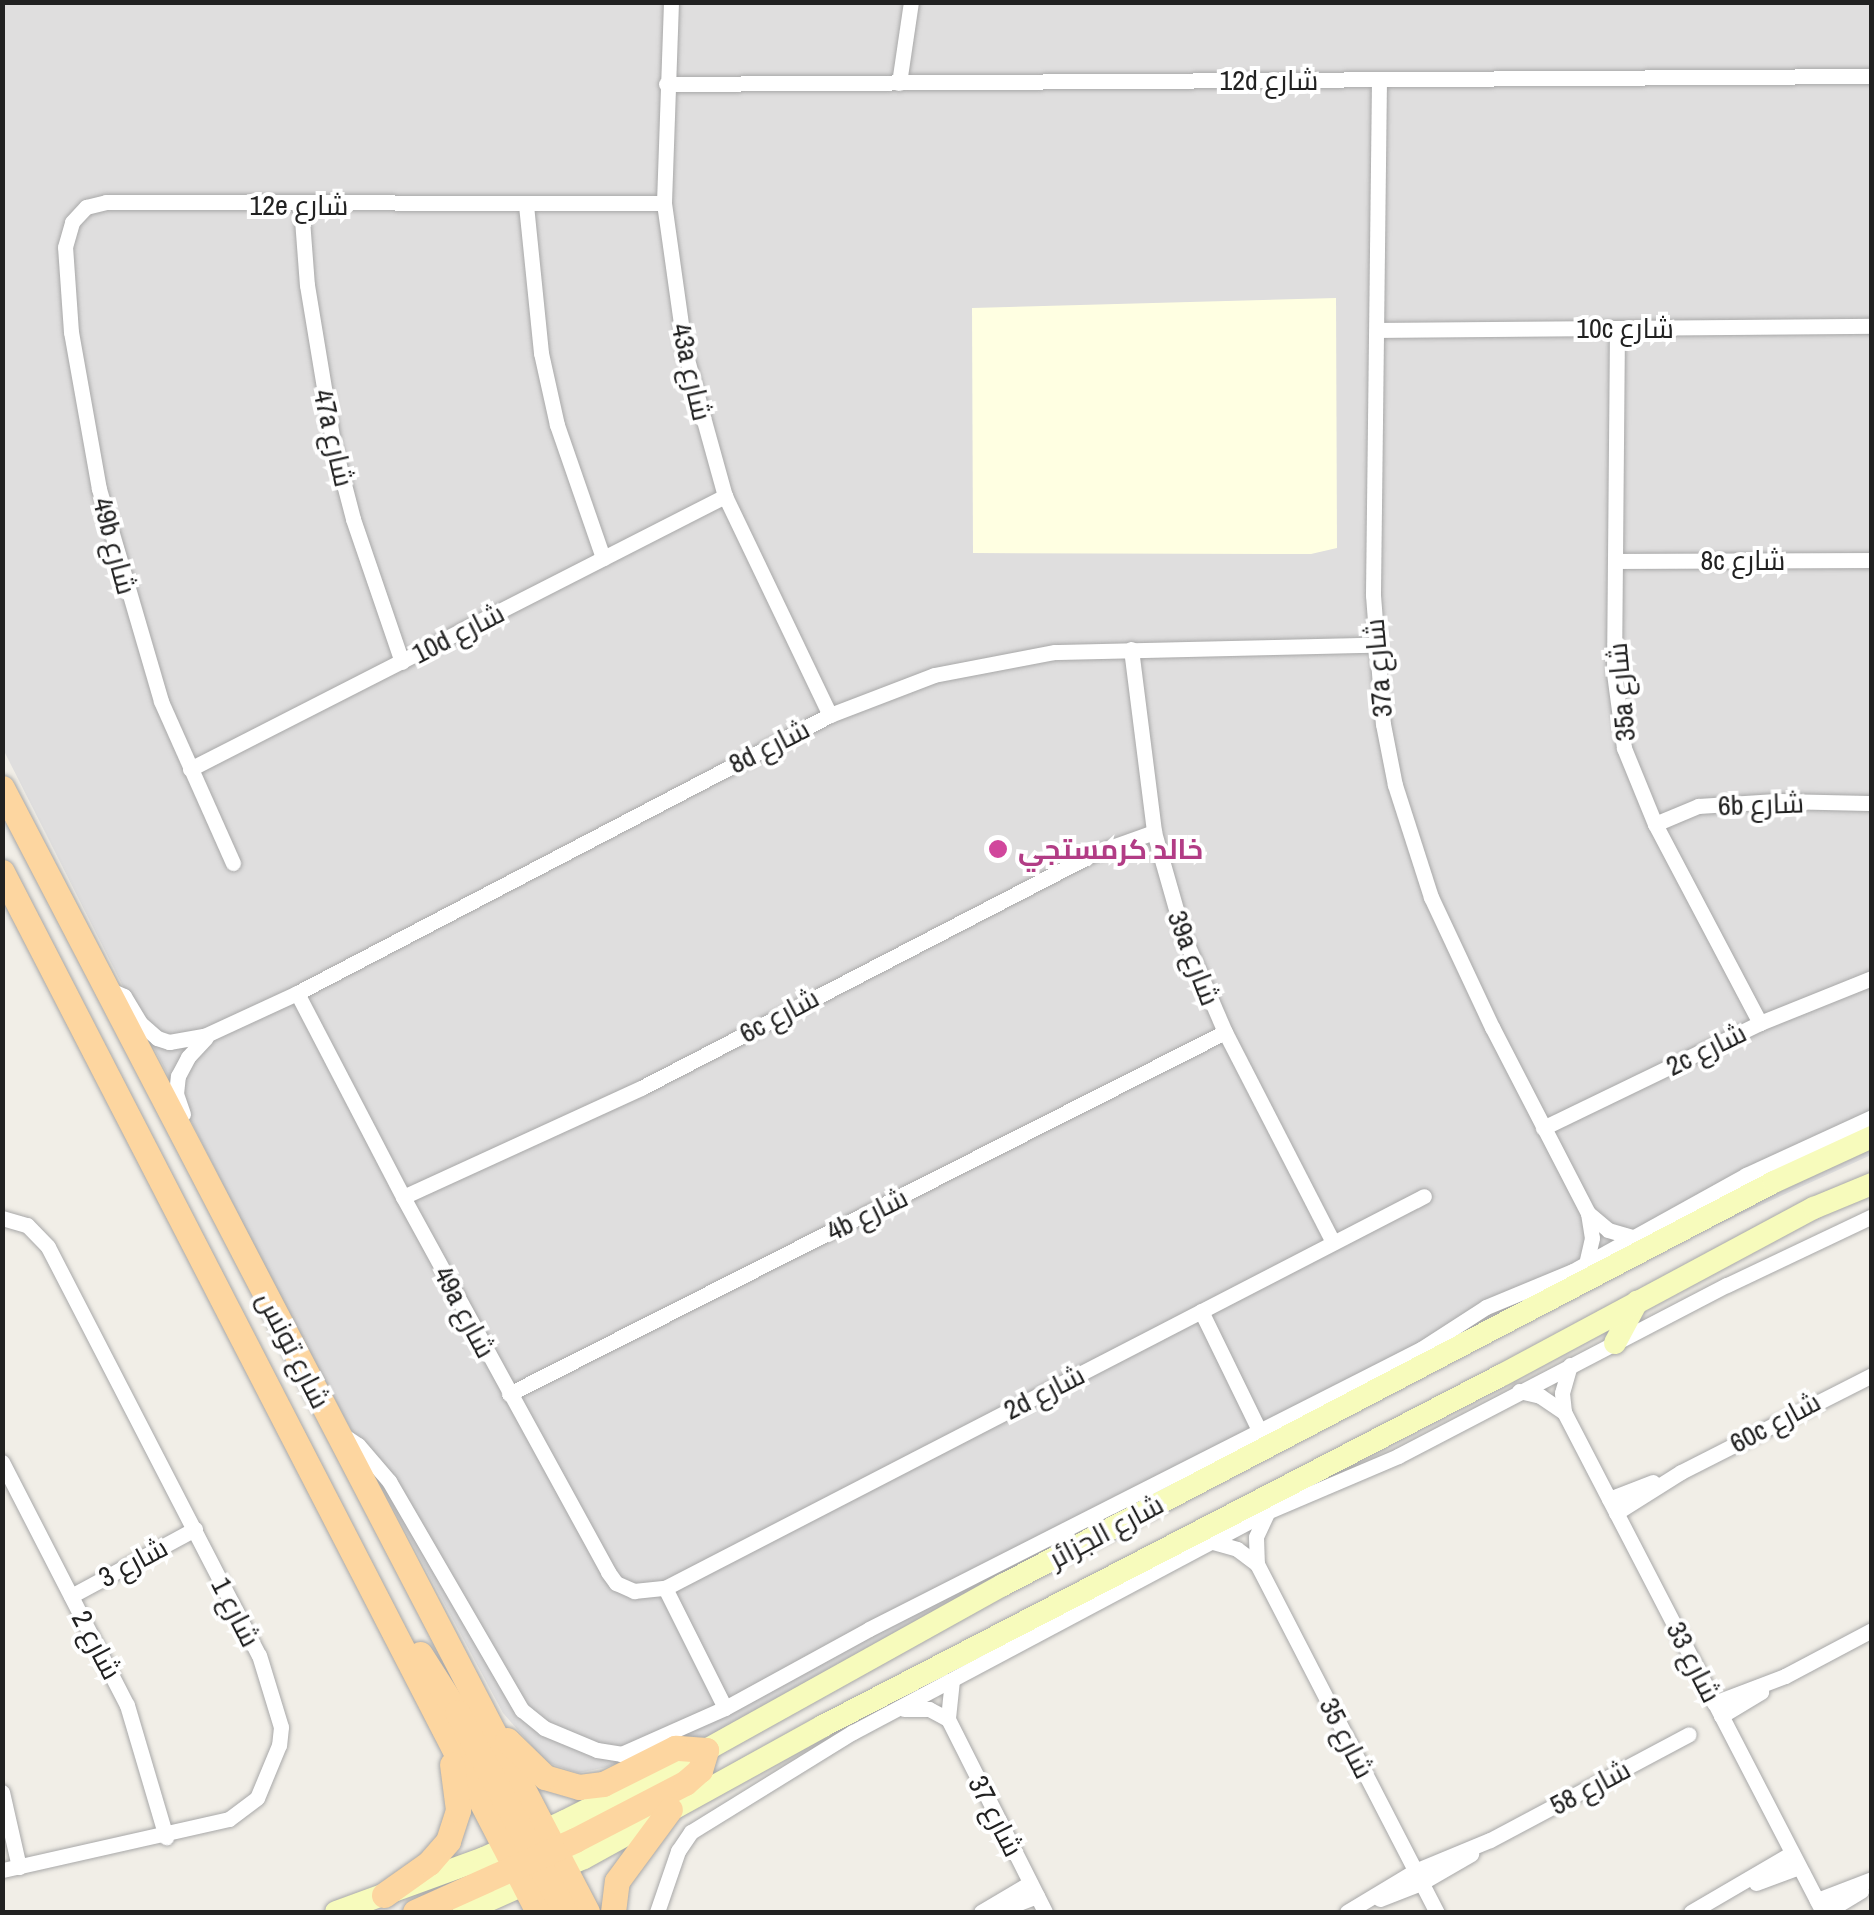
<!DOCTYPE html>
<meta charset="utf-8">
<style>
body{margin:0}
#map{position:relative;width:1874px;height:1915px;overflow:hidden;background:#f1eee7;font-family:"Archivo Narrow",Cairo,sans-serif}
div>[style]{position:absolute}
.residential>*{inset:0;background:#dfdede}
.education>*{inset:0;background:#ffffe2}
.roads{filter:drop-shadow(0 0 2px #a8a8a8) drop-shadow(0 0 2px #a8a8a8)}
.minor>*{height:15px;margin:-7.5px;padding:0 7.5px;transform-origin:7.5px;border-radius:7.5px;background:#fff}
.secondary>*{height:22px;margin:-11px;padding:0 11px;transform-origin:11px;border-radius:11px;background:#f7fbbc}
.primary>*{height:25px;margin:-12.5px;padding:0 12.5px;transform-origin:12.5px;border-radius:12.5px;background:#fdd6a0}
.dots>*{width:28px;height:28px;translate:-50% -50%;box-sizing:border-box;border:5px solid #fff;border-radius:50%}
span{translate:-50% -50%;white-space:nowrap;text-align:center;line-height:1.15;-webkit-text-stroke:8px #fff;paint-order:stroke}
.street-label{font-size:28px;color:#212121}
.hotel-label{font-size:28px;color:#b23c85;font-weight:700}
.left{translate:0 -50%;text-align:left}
.frame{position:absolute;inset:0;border:5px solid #212121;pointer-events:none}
</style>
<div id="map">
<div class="residential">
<i style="clip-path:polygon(2px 3px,1871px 3px,1871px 1155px,1535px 1308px,676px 1753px,647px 1750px,607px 1767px,578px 1773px,546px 1762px,503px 1713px,279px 1295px,3px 749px)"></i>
</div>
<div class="education">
<i style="clip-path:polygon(1336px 298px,1337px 548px,1311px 554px,973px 553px,972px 308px)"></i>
</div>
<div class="roads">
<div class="minor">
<i style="left:671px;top:2px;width:201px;rotate:92deg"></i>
<i style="left:664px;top:203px;width:150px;rotate:82deg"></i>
<i style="left:685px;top:352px;width:149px;rotate:74.5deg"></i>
<i style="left:725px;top:496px;width:243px;rotate:64.4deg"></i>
<i style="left:1379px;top:79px;width:516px;rotate:90.67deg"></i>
<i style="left:1373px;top:595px;width:129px;rotate:85.6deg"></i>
<i style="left:1383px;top:724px;width:62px;rotate:78.9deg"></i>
<i style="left:1395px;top:785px;width:118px;rotate:72.2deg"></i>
<i style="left:1431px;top:897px;width:144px;rotate:64.9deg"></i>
<i style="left:1492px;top:1027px;width:209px;rotate:62.7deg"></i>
<i style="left:1588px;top:1213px;width:25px;rotate:81deg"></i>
<i style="left:1592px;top:1238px;width:26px;rotate:103deg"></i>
<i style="left:899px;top:83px;width:82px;rotate:-81.6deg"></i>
<i style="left:666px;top:84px;width:1206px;rotate:-0.38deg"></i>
<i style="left:526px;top:205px;width:149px;rotate:84.2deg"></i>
<i style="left:541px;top:353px;width:74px;rotate:77.5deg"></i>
<i style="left:557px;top:425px;width:141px;rotate:70.9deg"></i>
<i style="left:301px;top:206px;width:79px;rotate:85.7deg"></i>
<i style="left:307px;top:285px;width:159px;rotate:80.6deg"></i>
<i style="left:333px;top:442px;width:80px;rotate:75.4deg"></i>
<i style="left:353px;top:519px;width:151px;rotate:71.1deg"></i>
<i style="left:1617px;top:329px;width:344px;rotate:90.5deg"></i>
<i style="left:1614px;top:673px;width:76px;rotate:82.4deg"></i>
<i style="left:1624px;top:748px;width:82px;rotate:67.8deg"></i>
<i style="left:1655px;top:824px;width:225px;rotate:62.2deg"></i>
<i style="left:1379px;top:330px;width:493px;rotate:-0.5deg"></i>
<i style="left:1615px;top:561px;width:257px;rotate:-0.2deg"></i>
<i style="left:1131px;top:649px;width:184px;rotate:82.8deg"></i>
<i style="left:1154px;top:832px;width:109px;rotate:74.1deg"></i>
<i style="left:1184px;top:937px;width:103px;rotate:66.7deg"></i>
<i style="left:1225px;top:1032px;width:236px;rotate:62.8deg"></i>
<i style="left:190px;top:769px;width:601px;rotate:-27.03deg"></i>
<i style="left:1655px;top:824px;width:47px;rotate:-22.7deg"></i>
<i style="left:1698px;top:806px;width:78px;rotate:-3.7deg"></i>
<i style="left:1776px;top:801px;width:96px;rotate:1.2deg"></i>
<i style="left:233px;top:863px;width:177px;rotate:-114deg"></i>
<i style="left:161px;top:701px;width:221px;rotate:-106.3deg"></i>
<i style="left:99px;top:489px;width:159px;rotate:-100.1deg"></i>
<i style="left:71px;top:332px;width:85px;rotate:-94deg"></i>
<i style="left:65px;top:247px;width:26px;rotate:-74deg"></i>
<i style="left:72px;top:222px;width:21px;rotate:-47deg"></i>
<i style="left:86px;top:207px;width:21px;rotate:-14deg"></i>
<i style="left:106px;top:202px;width:558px;rotate:0.1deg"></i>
<i style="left:110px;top:990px;width:15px;rotate:23deg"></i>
<i style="left:124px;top:996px;width:31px;rotate:59deg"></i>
<i style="left:140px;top:1023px;width:23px;rotate:41deg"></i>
<i style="left:157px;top:1038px;width:13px;rotate:18deg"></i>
<i style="left:169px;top:1042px;width:36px;rotate:-10deg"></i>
<i style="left:204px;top:1036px;width:102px;rotate:-24.8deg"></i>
<i style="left:297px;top:993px;width:601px;rotate:-27.55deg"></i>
<i style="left:830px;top:715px;width:111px;rotate:-21deg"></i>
<i style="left:934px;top:675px;width:123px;rotate:-10.8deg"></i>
<i style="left:1055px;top:652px;width:319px;rotate:-1.3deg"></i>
<i style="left:297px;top:993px;width:230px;rotate:62.5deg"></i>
<i style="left:403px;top:1197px;width:427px;rotate:61.3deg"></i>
<i style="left:608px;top:1572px;width:14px;rotate:54deg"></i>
<i style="left:616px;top:1583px;width:20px;rotate:24deg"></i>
<i style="left:634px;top:1591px;width:31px;rotate:-6deg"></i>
<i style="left:665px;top:1588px;width:854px;rotate:-27.31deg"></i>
<i style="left:183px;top:1114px;width:21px;rotate:-109deg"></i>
<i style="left:176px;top:1094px;width:18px;rotate:-84deg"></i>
<i style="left:178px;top:1076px;width:21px;rotate:-62deg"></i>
<i style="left:188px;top:1057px;width:26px;rotate:-47deg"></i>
<i style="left:1543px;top:1128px;width:241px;rotate:-25.8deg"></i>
<i style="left:1760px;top:1023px;width:121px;rotate:-21.9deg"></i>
<i style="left:403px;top:1197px;width:262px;rotate:-24.6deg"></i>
<i style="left:641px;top:1088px;width:511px;rotate:-27.37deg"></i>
<i style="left:1095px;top:853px;width:63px;rotate:-19.6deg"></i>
<i style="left:1588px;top:1213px;width:26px;rotate:40deg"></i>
<i style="left:1608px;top:1230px;width:26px;rotate:16deg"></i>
<i style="left:2px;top:1218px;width:26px;rotate:16deg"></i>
<i style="left:27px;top:1225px;width:30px;rotate:46deg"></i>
<i style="left:48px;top:1247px;width:459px;rotate:62.7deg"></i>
<i style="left:259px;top:1655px;width:75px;rotate:73deg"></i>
<i style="left:281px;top:1727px;width:18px;rotate:96deg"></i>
<i style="left:279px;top:1745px;width:57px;rotate:112.5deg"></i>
<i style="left:257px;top:1798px;width:35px;rotate:143deg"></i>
<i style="left:229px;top:1819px;width:233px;rotate:167.3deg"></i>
<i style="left:1201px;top:1311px;width:135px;rotate:64deg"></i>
<i style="left:1570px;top:1365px;width:29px;rotate:106deg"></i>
<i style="left:1562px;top:1393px;width:19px;rotate:84deg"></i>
<i style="left:1564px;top:1412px;width:563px;rotate:62.62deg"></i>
<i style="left:1519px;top:1391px;width:22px;rotate:13deg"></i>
<i style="left:1540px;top:1396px;width:29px;rotate:34deg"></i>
<i style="left:509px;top:1394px;width:802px;rotate:-26.82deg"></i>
<i style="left:343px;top:1435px;width:18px;rotate:34deg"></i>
<i style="left:358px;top:1445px;width:48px;rotate:49.3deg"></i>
<i style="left:389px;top:1481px;width:265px;rotate:59.9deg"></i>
<i style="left:522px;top:1710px;width:28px;rotate:39deg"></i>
<i style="left:544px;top:1728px;width:57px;rotate:22.5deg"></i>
<i style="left:597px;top:1750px;width:24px;rotate:9deg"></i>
<i style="left:621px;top:1754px;width:114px;rotate:-23.9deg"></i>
<i style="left:725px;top:1708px;width:164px;rotate:-28.7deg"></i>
<i style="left:869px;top:1629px;width:619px;rotate:-26.9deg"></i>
<i style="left:1421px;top:1349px;width:77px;rotate:-32.9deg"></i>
<i style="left:1486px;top:1307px;width:94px;rotate:-22.5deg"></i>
<i style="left:1573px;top:1271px;width:198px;rotate:-29deg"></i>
<i style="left:1746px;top:1175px;width:139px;rotate:-24.7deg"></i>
<i style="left:2px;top:1462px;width:273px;rotate:62.8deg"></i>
<i style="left:127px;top:1705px;width:138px;rotate:73.5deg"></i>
<i style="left:1609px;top:1499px;width:47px;rotate:-21.1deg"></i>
<i style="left:1267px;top:1513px;width:26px;rotate:115deg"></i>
<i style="left:1256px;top:1537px;width:27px;rotate:88deg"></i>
<i style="left:1257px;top:1564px;width:392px;rotate:62.7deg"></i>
<i style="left:1616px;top:1513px;width:77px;rotate:-32.2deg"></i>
<i style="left:1681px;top:1472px;width:214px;rotate:-26.9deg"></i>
<i style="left:1213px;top:1542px;width:25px;rotate:16deg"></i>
<i style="left:1237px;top:1549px;width:25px;rotate:37deg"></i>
<i style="left:665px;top:1588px;width:134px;rotate:63.4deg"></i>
<i style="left:71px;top:1596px;width:141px;rotate:-28.4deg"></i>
<i style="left:952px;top:1680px;width:39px;rotate:96deg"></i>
<i style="left:948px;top:1719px;width:216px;rotate:63.3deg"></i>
<i style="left:1714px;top:1703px;width:76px;rotate:-20.8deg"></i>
<i style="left:1785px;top:1676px;width:98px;rotate:-27.9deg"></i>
<i style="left:904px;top:1709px;width:25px"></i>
<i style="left:929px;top:1709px;width:21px;rotate:28deg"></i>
<i style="left:1721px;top:1716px;width:47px;rotate:-31deg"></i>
<i style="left:2px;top:1792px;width:77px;rotate:77.2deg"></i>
<i style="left:1756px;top:1883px;width:46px;rotate:-20.4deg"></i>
<i style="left:1380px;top:1899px;width:44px;rotate:-21.3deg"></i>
<i style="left:1421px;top:1883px;width:58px;rotate:-30.1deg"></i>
<i style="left:1817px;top:1900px;width:59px;rotate:-20.9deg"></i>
<i style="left:657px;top:1912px;width:65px;rotate:-71deg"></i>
<i style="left:678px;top:1851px;width:23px;rotate:-56deg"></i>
<i style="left:691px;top:1832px;width:190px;rotate:-31.7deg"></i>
<i style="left:853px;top:1732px;width:469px;rotate:-28deg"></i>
<i style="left:1267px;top:1512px;width:142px;rotate:-23.1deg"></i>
<i style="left:1398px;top:1456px;width:371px;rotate:-27.5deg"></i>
<i style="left:1727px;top:1285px;width:161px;rotate:-25.4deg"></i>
<i style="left:981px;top:1912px;width:57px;rotate:-30.6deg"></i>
<i style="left:995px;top:1912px;width:45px;rotate:-20.9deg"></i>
<i style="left:1347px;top:1912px;width:79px;rotate:-31.1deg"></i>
<i style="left:1415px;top:1871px;width:81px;rotate:-22.5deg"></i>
<i style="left:1490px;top:1840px;width:225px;rotate:-28deg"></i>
<i style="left:1691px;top:1912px;width:117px;rotate:-30.3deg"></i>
<i style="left:1826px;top:1912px;width:41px;rotate:-31deg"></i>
</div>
<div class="secondary">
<i style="left:1615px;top:1343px;width:47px;rotate:-61.8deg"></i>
<i style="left:336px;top:1912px;width:158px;rotate:-20deg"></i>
<i style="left:484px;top:1858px;width:89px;rotate:-24.6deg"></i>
<i style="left:565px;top:1821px;width:158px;rotate:-26.7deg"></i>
<i style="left:706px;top:1750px;width:340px;rotate:-29.1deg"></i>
<i style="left:1003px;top:1585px;width:870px;rotate:-27.6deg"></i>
<i style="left:1774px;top:1182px;width:108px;rotate:-24.7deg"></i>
<i style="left:463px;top:1912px;width:133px;rotate:-24.1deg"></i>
<i style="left:584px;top:1858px;width:273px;rotate:-28.9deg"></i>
<i style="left:823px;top:1726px;width:764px;rotate:-27.34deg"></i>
<i style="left:1502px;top:1375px;width:354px;rotate:-28.2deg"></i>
<i style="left:1814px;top:1208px;width:63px;rotate:-22.5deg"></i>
</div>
<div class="primary">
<i style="left:2px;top:788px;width:1267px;rotate:62.5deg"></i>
<i style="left:2px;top:872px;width:1170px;rotate:62.73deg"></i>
<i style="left:420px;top:1654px;width:69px;rotate:57.5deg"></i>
<i style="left:457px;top:1712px;width:227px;rotate:61.6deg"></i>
<i style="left:384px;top:1895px;width:55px;rotate:-35.4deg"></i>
<i style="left:429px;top:1863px;width:29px;rotate:-49deg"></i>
<i style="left:448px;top:1841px;width:33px;rotate:-72deg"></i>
<i style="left:458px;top:1810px;width:46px;rotate:-97.4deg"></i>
<i style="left:415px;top:1912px;width:175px;rotate:-24.2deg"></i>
<i style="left:575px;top:1840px;width:124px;rotate:-27.4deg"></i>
<i style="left:685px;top:1783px;width:20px;rotate:-41deg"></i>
<i style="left:700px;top:1770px;width:21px;rotate:-73deg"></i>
<i style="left:706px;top:1750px;width:31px;rotate:-176deg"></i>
<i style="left:675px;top:1748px;width:80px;rotate:153.4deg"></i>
<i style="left:603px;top:1784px;width:24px;rotate:173deg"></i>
<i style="left:579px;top:1787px;width:35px;rotate:-164deg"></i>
<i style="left:545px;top:1777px;width:53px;rotate:-135.8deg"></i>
<i style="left:613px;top:1912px;width:31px;rotate:-83deg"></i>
<i style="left:617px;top:1881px;width:89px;rotate:-53.6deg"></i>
</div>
</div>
<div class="dots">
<i style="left:998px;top:849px;background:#d1479c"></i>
</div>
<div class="street-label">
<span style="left:1269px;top:80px">12d شارع</span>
<span style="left:299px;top:205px">12e شارع</span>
<span style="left:1625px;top:328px">10c شارع</span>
<span style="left:692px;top:372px;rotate:77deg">43a شارع</span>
<span style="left:334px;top:438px;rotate:77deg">47a شارع</span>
<span style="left:115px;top:546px;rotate:75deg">49b شارع</span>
<span style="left:1743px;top:560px">8c شارع</span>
<span style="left:458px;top:633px;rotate:-27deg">10d شارع</span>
<span style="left:1378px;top:668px;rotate:-95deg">37a شارع</span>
<span style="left:1621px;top:692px;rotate:-95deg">35a شارع</span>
<span style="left:769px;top:746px;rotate:-27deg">8d شارع</span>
<span style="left:1761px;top:804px;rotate:-2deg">6b شارع</span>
<span style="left:1194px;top:958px;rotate:69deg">39a شارع</span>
<span style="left:779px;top:1015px;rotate:-28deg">6c شارع</span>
<span style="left:1706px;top:1049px;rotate:-26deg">2c شارع</span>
<span style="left:867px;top:1214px;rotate:-26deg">4b شارع</span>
<span style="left:465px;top:1312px;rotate:62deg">49a شارع</span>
<span style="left:294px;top:1350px;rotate:63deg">شارع تونس</span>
<span style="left:1044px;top:1392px;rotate:-27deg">2d شارع</span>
<span style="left:1775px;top:1422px;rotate:-28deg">60c شارع</span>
<span style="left:1106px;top:1531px;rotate:-28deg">شارع الجزائر</span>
<span style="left:133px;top:1562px;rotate:-28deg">شارع 3</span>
<span style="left:236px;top:1612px;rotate:63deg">شارع 1</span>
<span style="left:97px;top:1645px;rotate:62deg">شارع 2</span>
<span style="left:1694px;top:1662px;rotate:63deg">شارع 33</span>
<span style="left:1347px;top:1738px;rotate:63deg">شارع 35</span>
<span style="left:1590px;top:1787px;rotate:-28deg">شارع 58</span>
<span style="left:996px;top:1816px;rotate:63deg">شارع 37</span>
</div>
<div class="hotel-label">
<span class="left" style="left:1018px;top:849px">خالد كرمستجي</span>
</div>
<div class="frame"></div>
</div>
